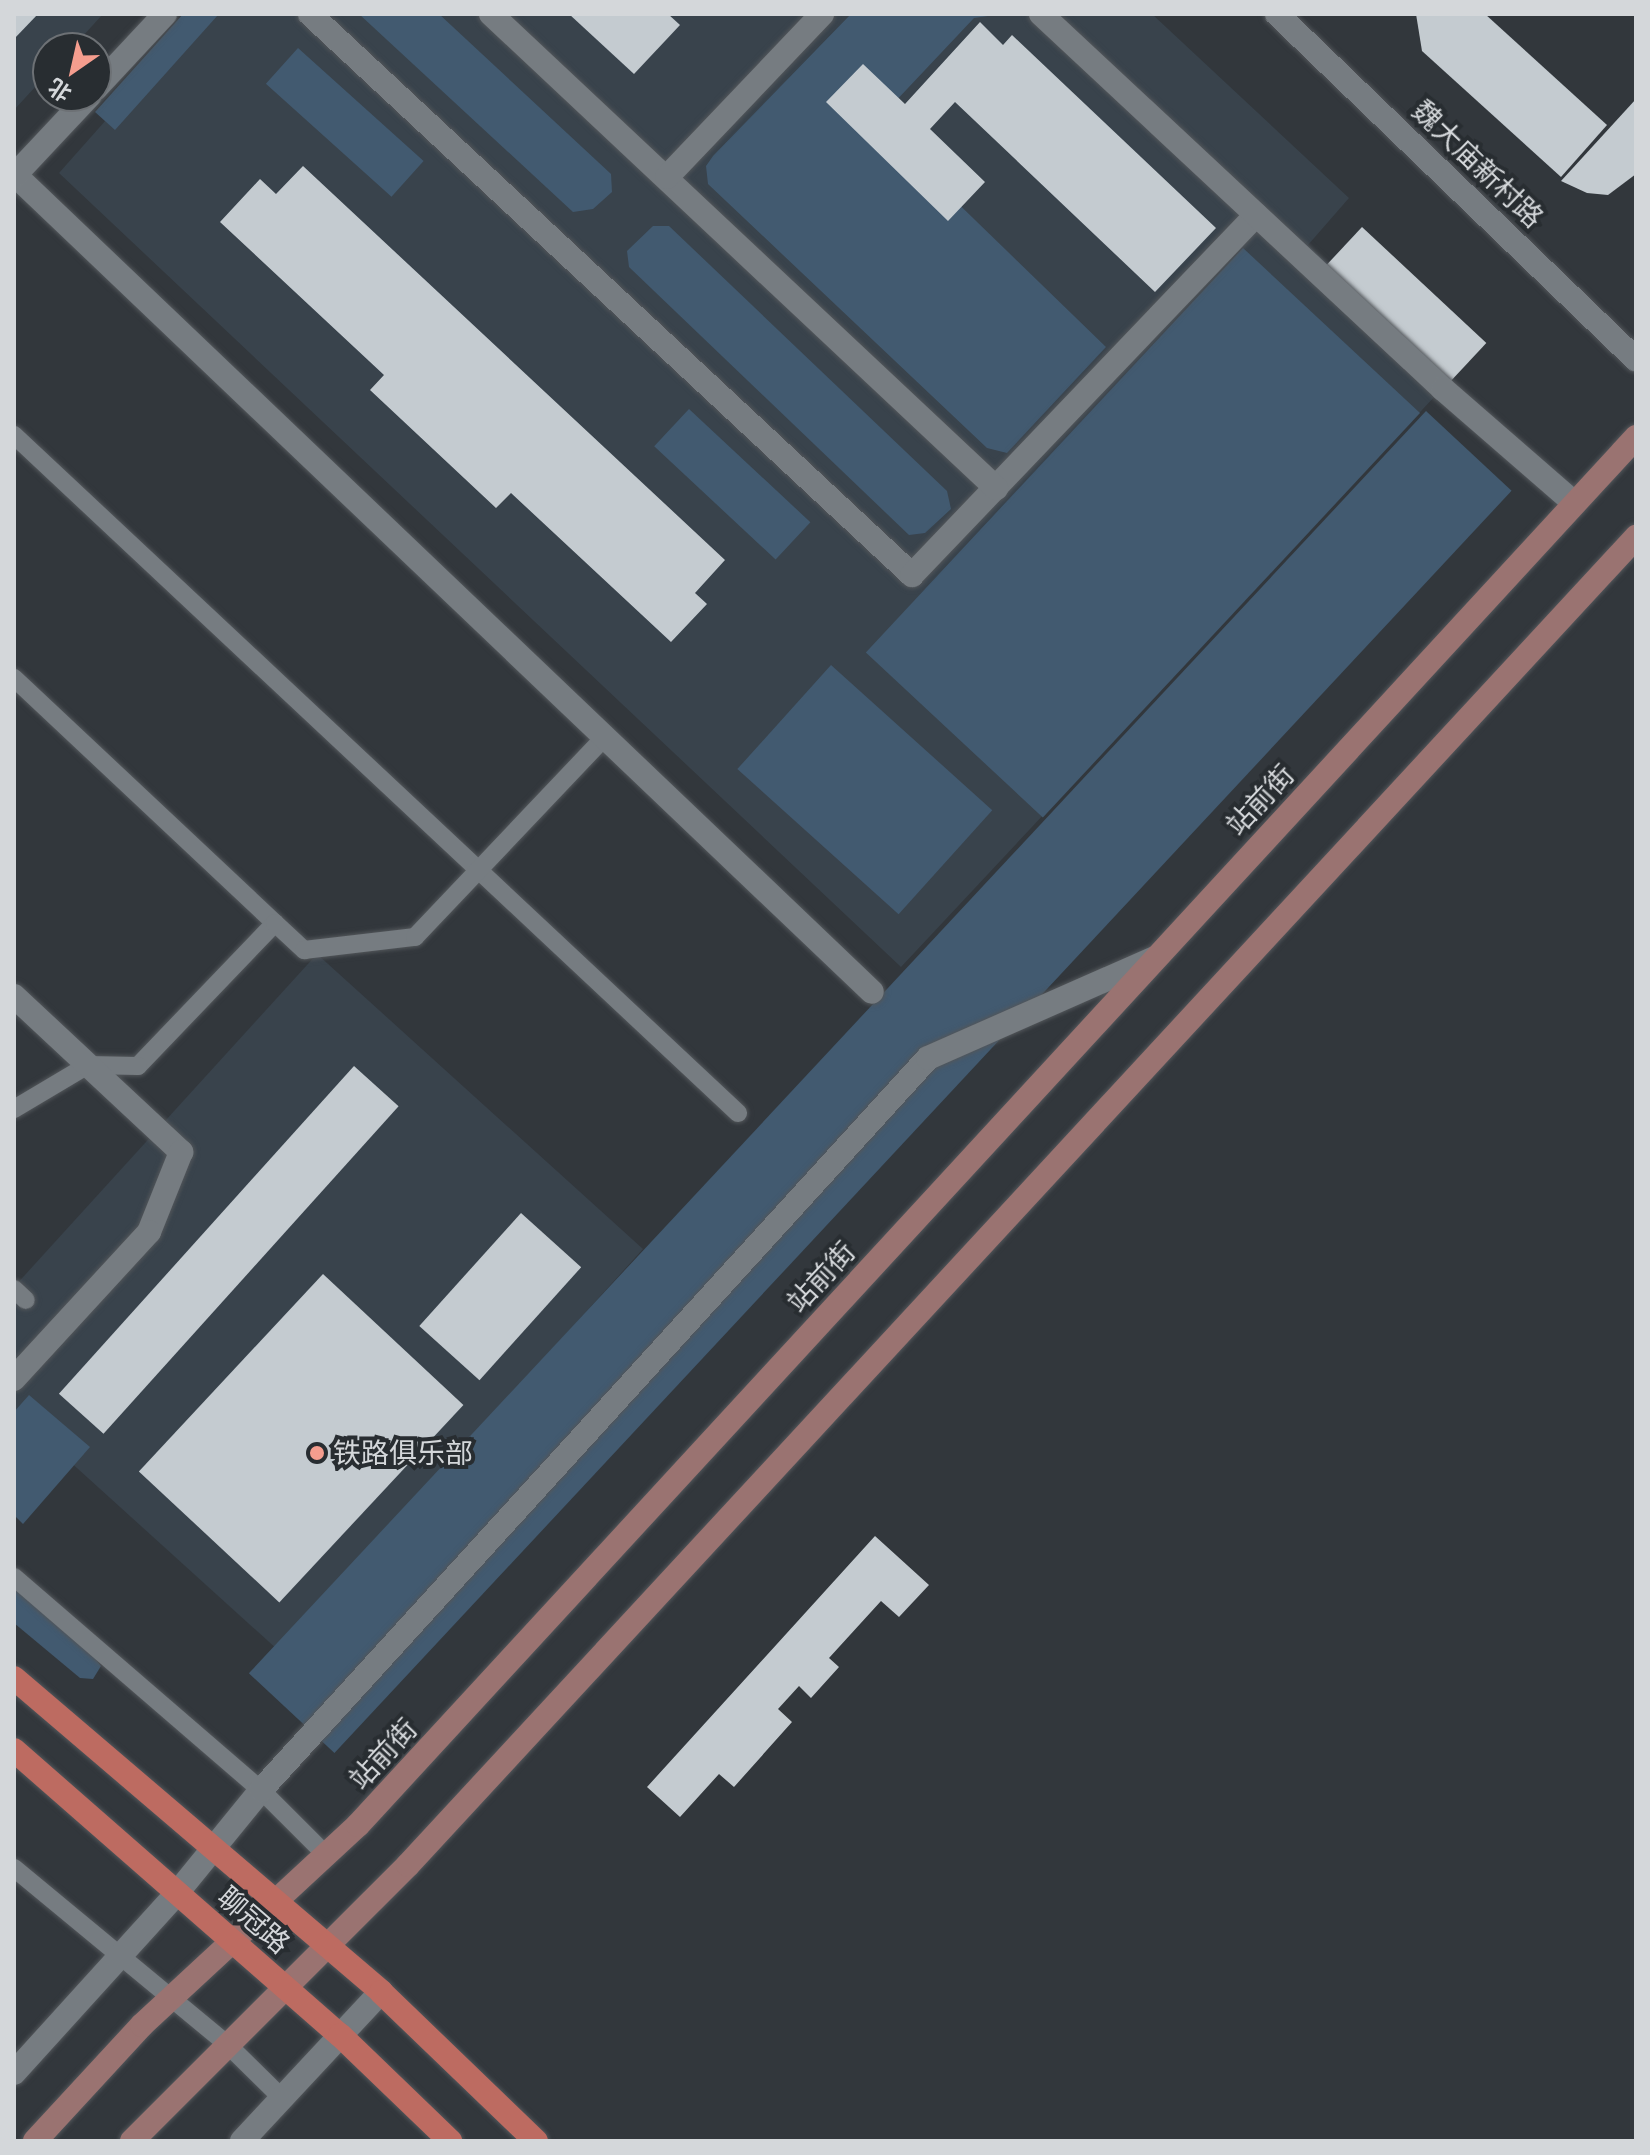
<!DOCTYPE html>
<meta charset="utf-8">
<style>
body{margin:0}
#map{position:relative;width:1650px;height:2155px;overflow:hidden;background:#32373c;font-family:Lora,"Noto Sans SC",serif}
div>[style]{position:absolute}
.built>*{inset:0;background:#39434c}
.green>*{inset:0;background:#425a70;transform-origin:0 0}
.building>*{inset:0;background:#c4cbd0;transform-origin:0 0}
.roads{filter:drop-shadow(0 0 2px #52565a) drop-shadow(0 0 2px #52565a)}
.lane>*{height:18px;margin:-9px;padding:0 9px;transform-origin:9px;border-radius:9px;background:#767c81}
.street>*{height:24px;margin:-12px;padding:0 12px;transform-origin:12px;border-radius:12px;background:#767c81}
.secondary>*{height:24px;margin:-12px;padding:0 12px;transform-origin:12px;border-radius:12px;background:#9a7371}
.primary>*{height:24px;margin:-12px;padding:0 12px;transform-origin:12px;border-radius:12px;background:#bd6b61}
.dots>*{width:22px;height:22px;translate:-50% -50%;box-sizing:border-box;border:4px solid #282d31;border-radius:50%}
span{translate:-50% -50%;white-space:nowrap;text-align:center;line-height:1.15;-webkit-text-stroke:8px #282d31;paint-order:stroke}
.street-label{font-size:28px;color:#d4d7da}
.poi-label{font-size:28px;color:#d4d7da}
.left{translate:0 -50%;text-align:left}
.frame{position:absolute;inset:0;border:16px solid #d4d7da;pointer-events:none}
.north{position:absolute;left:32px;top:32px;width:80px;height:80px;box-sizing:border-box;background:#282d31;border:2px solid #6d7175;border-radius:50%;rotate:214deg;font-size:22px;font-weight:700;line-height:32px;text-align:center;color:#d4d7da}
.north::after{content:'';display:block;margin:auto;width:28px;height:36px;background:#f59d8e;clip-path:polygon(50% 0,100% 100%,50% 72%,0 100%)}
</style>
<div id="map">
<div class="built">
<i style="clip-path:polygon(14px 14px,103px 14px,72px 48px,48px 48px,48px 73px,14px 110px)"></i>
<i style="clip-path:polygon(200px 14px,1152px 14px,1349px 198px,1308px 245px,1451px 379px,901px 967px,59px 173px)"></i>
<i style="clip-path:polygon(317px 954px,643px 1249px,279px 1651px,14px 1411px,14px 1287px)"></i>
</div>
<div class="green">
<i style="clip-path:polygon(183px 14px,218px 15px,115px 130px,95px 112px)"></i>
<i style="clip-path:polygon(359px 14px,439px 14px,611px 174px,612px 192px,593px 209px,573px 212px)"></i>
<i style="clip-path:polygon(851px 14px,1002px 14px,974px 18px,875px 123px,1106px 347px,1007px 453px,987px 448px,708px 184px,706px 166px,713px 156px)"></i>
<i style="left:298px;top:48px;width:169px;height:48px;rotate:42deg"></i>
<i style="clip-path:polygon(653px 226px,669px 226px,947px 491px,951px 509px,925px 533px,909px 535px,629px 267px,627px 251px)"></i>
<i style="left:1243px;top:248px;width:242px;height:553px;rotate:43deg"></i>
<i style="left:689px;top:409px;width:166px;height:51px;rotate:43deg"></i>
<i style="left:1426px;top:411px;width:117px;height:1726px;rotate:43deg"></i>
<i style="left:831px;top:665px;width:217px;height:140px;rotate:42deg"></i>
<i style="clip-path:polygon(29px 1395px,90px 1447px,23px 1524px,14px 1515px,14px 1412px)"></i>
<i style="clip-path:polygon(14px 1588px,91px 1653px,101px 1666px,93px 1679px,80px 1678px,14px 1623px)"></i>
</div>
<div class="building">
<i style="clip-path:polygon(14px 14px,38px 14px,14px 39px)"></i>
<i style="clip-path:polygon(569px 14px,668px 14px,680px 25px,634px 74px)"></i>
<i style="clip-path:polygon(1416px 14px,1485px 14px,1607px 125px,1561px 177px,1422px 51px)"></i>
<i style="clip-path:polygon(980px 22px,1003px 45px,1012px 35px,1216px 228px,1155px 292px,955px 102px,930px 129px,985px 182px,948px 221px,826px 102px,863px 64px,905px 104px)"></i>
<i style="clip-path:polygon(1636px 99px,1636px 174px,1608px 195px,1587px 193px,1561px 181px)"></i>
<i style="clip-path:polygon(303px 166px,725px 560px,695px 593px,707px 604px,671px 642px,511px 493px,496px 508px,370px 390px,384px 375px,220px 222px,260px 179px,276px 194px)"></i>
<i style="left:1362px;top:227px;width:170px;height:52px;rotate:43deg"></i>
<i style="left:354px;top:1066px;width:60px;height:441px;rotate:42deg"></i>
<i style="left:521px;top:1213px;width:81px;height:152px;rotate:42deg"></i>
<i style="left:323px;top:1274px;width:192px;height:270px;rotate:43deg"></i>
<i style="clip-path:polygon(875px 1536px,929px 1585px,899px 1617px,881px 1601px,829px 1658px,839px 1667px,811px 1698px,799px 1686px,778px 1709px,792px 1722px,734px 1787px,719px 1774px,680px 1817px,647px 1787px)"></i>
</div>
<div class="roads">
<div class="lane">
<i style="left:14px;top:435px;width:992px;rotate:43.12deg"></i>
<i style="left:14px;top:678px;width:358px;rotate:43.2deg"></i>
<i style="left:275px;top:923px;width:198px;rotate:133.8deg"></i>
<i style="left:138px;top:1066px;width:50px;rotate:-178.9deg"></i>
<i style="left:88px;top:1065px;width:86px;rotate:149.3deg"></i>
<i style="left:275px;top:923px;width:40px;rotate:43deg"></i>
<i style="left:304px;top:950px;width:112px;rotate:-6.7deg"></i>
<i style="left:415px;top:937px;width:276px;rotate:-46.5deg"></i>
<i style="left:14px;top:1289px;width:16px;rotate:43deg"></i>
<i style="left:14px;top:1577px;width:326px;rotate:40.8deg"></i>
<i style="left:261px;top:1790px;width:92px;rotate:45deg"></i>
<i style="left:14px;top:1868px;width:276px;rotate:39.6deg"></i>
<i style="left:227px;top:2044px;width:77px;rotate:44.5deg"></i>
</div>
<div class="street">
<i style="left:310px;top:14px;width:823px;rotate:42.98deg"></i>
<i style="left:912px;top:575px;width:498px;rotate:-46.3deg"></i>
<i style="left:491px;top:14px;width:693px;rotate:43.19deg"></i>
<i style="left:1041px;top:14px;width:550px;rotate:43.01deg"></i>
<i style="left:1443px;top:389px;width:174px;rotate:41deg"></i>
<i style="left:1277px;top:14px;width:498px;rotate:43.9deg"></i>
<i style="left:96px;top:88px;width:101px;rotate:-47deg"></i>
<i style="left:14px;top:174px;width:1185px;rotate:43.63deg"></i>
<i style="left:14px;top:176px;width:110px;rotate:-46.8deg"></i>
<i style="left:667px;top:177px;width:225px;rotate:-46.4deg"></i>
<i style="left:14px;top:996px;width:229px;rotate:43deg"></i>
<i style="left:181px;top:1152px;width:86px;rotate:111.8deg"></i>
<i style="left:149px;top:1232px;width:200px;rotate:132.6deg"></i>
<i style="left:14px;top:2073px;width:243px;rotate:-47.8deg"></i>
<i style="left:177px;top:1893px;width:133px;rotate:-50.8deg"></i>
<i style="left:261px;top:1790px;width:990px;rotate:-47.66deg"></i>
<i style="left:928px;top:1058px;width:248px;rotate:-23.8deg"></i>
<i style="left:242px;top:2141px;width:204px;rotate:-47deg"></i>
</div>
<div class="secondary">
<i style="left:35px;top:2141px;width:158px;rotate:-47.3deg"></i>
<i style="left:142px;top:2025px;width:294px;rotate:-42.8deg"></i>
<i style="left:358px;top:1825px;width:1887px;rotate:-47.36deg"></i>
<i style="left:132px;top:2141px;width:390px;rotate:-45deg"></i>
<i style="left:408px;top:1865px;width:1809px;rotate:-47.24deg"></i>
</div>
<div class="primary">
<i style="left:14px;top:1678px;width:483px;rotate:40.5deg"></i>
<i style="left:381px;top:1992px;width:215px;rotate:43.9deg"></i>
<i style="left:14px;top:1750px;width:433px;rotate:41.2deg"></i>
<i style="left:340px;top:2035px;width:153px;rotate:43.9deg"></i>
</div>
</div>
<div class="dots">
<i style="left:317px;top:1453px;background:#f59d8e"></i>
</div>
<div class="street-label">
<span style="left:1478px;top:164px;rotate:44deg">魏大庙新村路</span>
<span style="left:1260px;top:800px;rotate:-47deg">站前街</span>
<span style="left:821px;top:1277px;rotate:-47deg">站前街</span>
<span style="left:383px;top:1754px;rotate:-47deg">站前街</span>
<span style="left:254px;top:1920px;rotate:41deg">聊冠路</span>
</div>
<div class="poi-label">
<span class="left" style="left:333px;top:1453px">铁路俱乐部</span>
</div>
<div class="frame"></div>
<div class="north">北</div>
</div>
